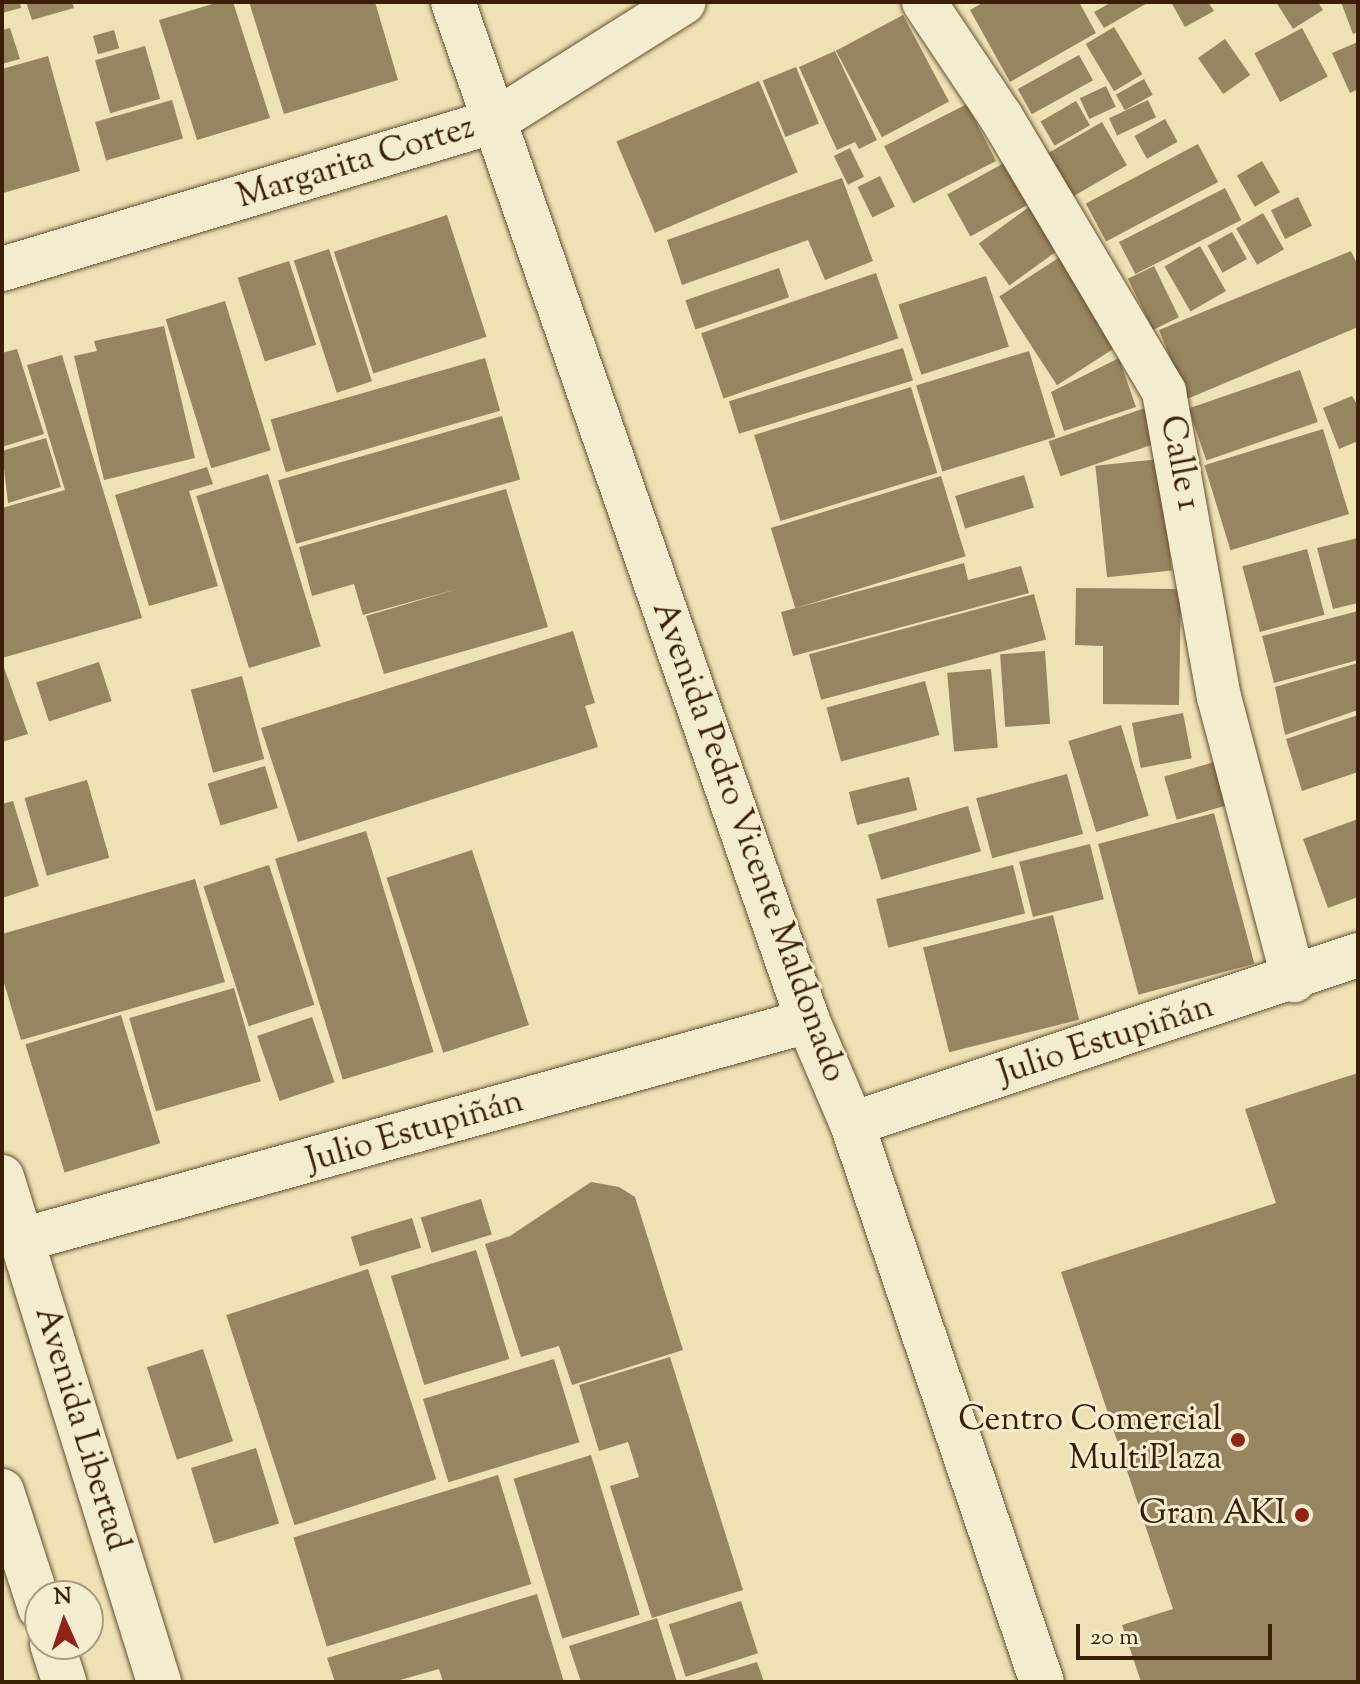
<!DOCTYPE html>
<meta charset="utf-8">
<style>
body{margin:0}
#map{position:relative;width:1360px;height:1684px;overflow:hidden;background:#eee1b5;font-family:"Sorts Mill Goudy",serif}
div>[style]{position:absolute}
.building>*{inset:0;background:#978461;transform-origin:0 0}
.roads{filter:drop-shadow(0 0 2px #665031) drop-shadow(0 0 2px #665031)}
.street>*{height:44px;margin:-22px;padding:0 22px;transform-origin:22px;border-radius:22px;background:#f4eccf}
.secondary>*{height:44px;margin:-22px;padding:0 22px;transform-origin:22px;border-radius:22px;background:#f4eccf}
.dots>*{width:22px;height:22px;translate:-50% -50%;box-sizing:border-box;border:4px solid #f4eccf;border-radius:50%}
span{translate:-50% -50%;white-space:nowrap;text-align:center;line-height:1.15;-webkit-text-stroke:6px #f4eccf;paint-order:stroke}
.street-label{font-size:34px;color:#392005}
.poi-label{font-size:34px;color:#392005}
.right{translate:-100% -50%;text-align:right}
.frame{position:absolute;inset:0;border:4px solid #392005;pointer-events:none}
.north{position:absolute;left:24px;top:1580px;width:80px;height:80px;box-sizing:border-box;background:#f4eccf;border:2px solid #a99a7e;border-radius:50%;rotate:357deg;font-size:22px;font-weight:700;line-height:32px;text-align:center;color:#392005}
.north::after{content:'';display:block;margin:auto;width:28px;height:36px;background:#8f2418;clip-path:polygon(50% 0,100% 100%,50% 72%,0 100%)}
.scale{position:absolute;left:1076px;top:1624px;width:196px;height:36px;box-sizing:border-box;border:4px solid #392005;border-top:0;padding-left:10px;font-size:24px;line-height:28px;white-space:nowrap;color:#392005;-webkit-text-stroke:6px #f4eccf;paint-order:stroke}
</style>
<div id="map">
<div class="building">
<i style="clip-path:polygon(2px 2px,20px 2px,21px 8px,2px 13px)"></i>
<i style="clip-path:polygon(26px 2px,72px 2px,74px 8px,32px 20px)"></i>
<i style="clip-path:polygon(219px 2px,233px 2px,270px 118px,197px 140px,159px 20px)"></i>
<i style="clip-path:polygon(249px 2px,375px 2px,398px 80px,284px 114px)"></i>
<i style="clip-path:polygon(984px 2px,1079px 2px,1096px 33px,1010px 82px,970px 10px)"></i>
<i style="clip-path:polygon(1112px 2px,1149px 2px,1104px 28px,1094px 12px)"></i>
<i style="clip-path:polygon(1171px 2px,1208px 2px,1214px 11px,1185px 27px)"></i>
<i style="clip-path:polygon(1276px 2px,1318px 2px,1323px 10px,1293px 29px)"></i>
<i style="clip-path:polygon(1341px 2px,1358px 2px,1358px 32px,1353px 34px)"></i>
<i style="left:903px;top:15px;width:98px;height:76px;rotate:62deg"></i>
<i style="left:1114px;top:27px;width:55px;height:33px;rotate:59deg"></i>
<i style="clip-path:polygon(10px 28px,20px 59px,2px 64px,2px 30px)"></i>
<i style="left:1302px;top:28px;width:55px;height:54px;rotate:62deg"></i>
<i style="left:114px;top:30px;width:19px;height:22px;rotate:74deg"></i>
<i style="left:1225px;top:39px;width:44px;height:33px;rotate:55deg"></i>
<i style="clip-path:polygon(1358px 42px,1358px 89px,1350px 93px,1332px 53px)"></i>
<i style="left:145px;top:46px;width:55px;height:52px;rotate:74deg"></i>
<i style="clip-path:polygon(835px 51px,877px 140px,859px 149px,855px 142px,837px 150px,799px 67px)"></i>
<i style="left:1079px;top:55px;width:29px;height:70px;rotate:61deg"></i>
<i style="clip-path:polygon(48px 56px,80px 171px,3px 193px,2px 69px)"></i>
<i style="left:796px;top:67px;width:61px;height:36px;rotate:68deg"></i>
<i style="left:1144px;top:79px;width:18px;height:32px;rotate:61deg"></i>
<i style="left:759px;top:81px;width:99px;height:155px;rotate:67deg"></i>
<i style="left:1106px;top:86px;width:23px;height:29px;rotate:65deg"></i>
<i style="left:172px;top:100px;width:40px;height:80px;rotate:74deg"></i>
<i style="left:1148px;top:100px;width:19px;height:43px;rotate:65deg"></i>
<i style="left:1076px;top:101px;width:28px;height:41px;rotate:60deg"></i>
<i style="left:967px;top:104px;width:64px;height:93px;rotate:63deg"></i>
<i style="left:1165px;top:119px;width:26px;height:35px;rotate:61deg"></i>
<i style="left:1102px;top:122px;width:50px;height:64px;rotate:60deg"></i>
<i style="left:1198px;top:144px;width:43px;height:127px;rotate:62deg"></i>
<i style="left:850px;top:148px;width:32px;height:18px;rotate:64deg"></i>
<i style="left:1262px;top:161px;width:36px;height:29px;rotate:60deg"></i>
<i style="left:1004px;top:163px;width:48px;height:65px;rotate:61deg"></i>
<i style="left:880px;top:176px;width:34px;height:25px;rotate:64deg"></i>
<i style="clip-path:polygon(842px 178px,873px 261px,825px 280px,808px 240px,682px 285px,667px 240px)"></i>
<i style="left:1225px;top:188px;width:36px;height:119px;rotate:63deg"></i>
<i style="left:1298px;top:197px;width:32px;height:30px;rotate:64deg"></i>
<i style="left:1029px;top:207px;width:52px;height:62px;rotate:54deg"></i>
<i style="left:1263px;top:213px;width:42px;height:31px;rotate:60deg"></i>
<i style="left:447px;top:215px;width:128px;height:119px;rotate:72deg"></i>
<i style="left:1232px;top:232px;width:31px;height:28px;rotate:61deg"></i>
<i style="left:1200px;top:246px;width:52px;height:41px;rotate:60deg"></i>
<i style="left:329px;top:249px;width:139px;height:37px;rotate:72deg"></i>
<i style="clip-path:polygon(1351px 251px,1358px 266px,1358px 327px,1187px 399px,1159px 330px)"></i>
<i style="left:1063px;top:255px;width:106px;height:76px;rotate:57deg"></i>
<i style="left:289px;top:261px;width:88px;height:54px;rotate:72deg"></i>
<i style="left:1154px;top:266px;width:57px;height:29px;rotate:64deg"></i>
<i style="left:779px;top:268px;width:31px;height:99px;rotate:71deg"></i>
<i style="left:876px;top:273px;width:69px;height:185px;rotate:71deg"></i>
<i style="left:986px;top:276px;width:74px;height:92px;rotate:72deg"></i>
<i style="left:225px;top:301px;width:156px;height:62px;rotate:73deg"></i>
<i style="clip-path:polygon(164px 326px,195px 458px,104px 480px,74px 356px,97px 351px,94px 341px)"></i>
<i style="left:903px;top:348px;width:34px;height:182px;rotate:73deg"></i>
<i style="clip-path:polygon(17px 349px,44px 434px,2px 447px,2px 353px)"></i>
<i style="left:1029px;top:351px;width:90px;height:118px;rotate:73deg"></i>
<i style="clip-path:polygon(62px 355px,142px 618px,2px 658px,2px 508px,65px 490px,27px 365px)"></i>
<i style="left:485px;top:358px;width:55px;height:223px;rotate:74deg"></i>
<i style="clip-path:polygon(1119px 358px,1136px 407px,1064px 431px,1051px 392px)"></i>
<i style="left:1300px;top:370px;width:55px;height:118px;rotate:71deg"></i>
<i style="left:911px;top:387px;width:90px;height:164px;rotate:73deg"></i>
<i style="clip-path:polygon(1352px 396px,1358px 406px,1358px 441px,1339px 449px,1323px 408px)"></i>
<i style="left:1145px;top:408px;width:37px;height:102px;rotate:71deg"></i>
<i style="left:502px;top:416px;width:66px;height:233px;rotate:74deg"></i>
<i style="left:1323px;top:429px;width:89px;height:124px;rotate:73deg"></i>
<i style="clip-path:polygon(46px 438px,61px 487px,8px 503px,2px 451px)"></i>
<i style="left:1160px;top:459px;width:112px;height:65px;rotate:84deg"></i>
<i style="clip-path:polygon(207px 467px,213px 484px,189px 491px,218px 586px,149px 606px,115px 495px)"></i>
<i style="left:268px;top:474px;width:180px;height:75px;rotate:73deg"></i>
<i style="left:1024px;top:475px;width:34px;height:72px;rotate:73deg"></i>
<i style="left:941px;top:476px;width:84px;height:178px;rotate:73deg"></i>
<i style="clip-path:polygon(506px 489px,548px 627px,384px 674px,366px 616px,461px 588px,363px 615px,354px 584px,312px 596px,299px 547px)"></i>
<i style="clip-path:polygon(1358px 538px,1358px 603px,1333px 609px,1317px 548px)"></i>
<i style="left:1307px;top:549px;width:68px;height:67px;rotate:75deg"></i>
<i style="clip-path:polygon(964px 563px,968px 580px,1021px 566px,1029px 593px,793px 656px,781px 612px)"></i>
<i style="clip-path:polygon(1076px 588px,1181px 589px,1179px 705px,1103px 704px,1103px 646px,1075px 645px)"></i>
<i style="left:1034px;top:594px;width:47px;height:233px;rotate:75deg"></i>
<i style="clip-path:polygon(1358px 611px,1358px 660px,1274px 683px,1262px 636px)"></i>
<i style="clip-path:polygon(573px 631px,595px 703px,585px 706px,598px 747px,298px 842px,261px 728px)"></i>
<i style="left:1045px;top:651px;width:73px;height:45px;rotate:86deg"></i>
<i style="clip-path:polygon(2px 662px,28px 734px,2px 742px)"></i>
<i style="left:99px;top:662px;width:41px;height:66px;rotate:72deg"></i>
<i style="clip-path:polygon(1358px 663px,1358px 710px,1285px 735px,1275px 687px)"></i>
<i style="left:991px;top:669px;width:79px;height:44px;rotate:85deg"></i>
<i style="left:242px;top:676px;width:86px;height:53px;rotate:75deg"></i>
<i style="left:925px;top:681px;width:56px;height:102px;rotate:75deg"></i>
<i style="left:1183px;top:713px;width:46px;height:52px;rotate:79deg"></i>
<i style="clip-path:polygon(1358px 715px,1358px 772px,1302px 791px,1286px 739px)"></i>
<i style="left:1121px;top:725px;width:95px;height:55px;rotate:73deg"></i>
<i style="left:1218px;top:761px;width:45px;height:56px;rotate:74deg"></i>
<i style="left:265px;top:766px;width:44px;height:60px;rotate:73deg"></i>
<i style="left:1067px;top:774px;width:62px;height:94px;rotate:75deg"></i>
<i style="left:909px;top:777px;width:34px;height:62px;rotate:76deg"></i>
<i style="left:87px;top:780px;width:81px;height:65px;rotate:74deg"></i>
<i style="clip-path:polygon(13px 801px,39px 886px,2px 898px,2px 804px)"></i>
<i style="left:968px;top:806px;width:47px;height:104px;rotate:74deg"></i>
<i style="left:1214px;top:813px;width:156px;height:120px;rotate:75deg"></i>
<i style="clip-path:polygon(1358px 819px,1358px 897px,1328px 908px,1303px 839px)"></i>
<i style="left:366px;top:831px;width:231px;height:95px;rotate:73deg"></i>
<i style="left:1090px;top:844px;width:57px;height:73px;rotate:76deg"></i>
<i style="left:472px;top:850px;width:184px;height:90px;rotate:72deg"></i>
<i style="left:269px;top:865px;width:147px;height:69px;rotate:72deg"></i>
<i style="left:1013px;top:865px;width:50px;height:141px;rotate:76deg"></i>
<i style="clip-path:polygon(195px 879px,225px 982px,21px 1040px,2px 976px,2px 934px)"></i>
<i style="left:1053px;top:915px;width:108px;height:134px;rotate:76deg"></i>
<i style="left:234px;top:988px;width:97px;height:109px;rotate:74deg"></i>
<i style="left:121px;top:1015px;width:134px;height:100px;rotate:73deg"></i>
<i style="left:312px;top:1017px;width:69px;height:58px;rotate:71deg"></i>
<i style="clip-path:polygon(1358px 1073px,1358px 1682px,1141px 1682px,1122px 1625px,1173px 1609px,1061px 1272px,1276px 1203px,1245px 1109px)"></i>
<i style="clip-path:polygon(591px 1182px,619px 1187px,635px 1197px,683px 1350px,572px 1385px,559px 1346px,521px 1357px,485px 1244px,510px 1236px)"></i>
<i style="left:481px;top:1199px;width:37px;height:63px;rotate:73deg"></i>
<i style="left:412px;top:1218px;width:31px;height:64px;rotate:73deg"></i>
<i style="left:476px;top:1250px;width:114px;height:89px;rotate:73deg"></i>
<i style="left:368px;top:1269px;width:221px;height:149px;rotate:72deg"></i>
<i style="left:203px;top:1349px;width:97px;height:59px;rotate:72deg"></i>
<i style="clip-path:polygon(670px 1357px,743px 1590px,652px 1618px,610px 1486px,639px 1477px,628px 1442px,599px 1451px,579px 1385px)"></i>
<i style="left:554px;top:1359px;width:87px;height:137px;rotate:73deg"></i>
<i style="left:256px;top:1448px;width:79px;height:68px;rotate:73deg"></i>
<i style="left:591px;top:1455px;width:167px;height:81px;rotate:73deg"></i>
<i style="left:498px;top:1475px;width:114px;height:214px;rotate:73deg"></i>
<i style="clip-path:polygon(537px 1594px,564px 1682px,443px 1682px,439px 1669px,393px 1682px,335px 1682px,327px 1658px)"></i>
<i style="left:741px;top:1601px;width:55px;height:76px;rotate:72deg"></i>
<i style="clip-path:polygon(657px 1618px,677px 1682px,581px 1682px,569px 1646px)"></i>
<i style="clip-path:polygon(757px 1662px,764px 1682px,694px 1682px,694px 1681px)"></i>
</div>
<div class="roads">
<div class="street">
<i style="left:924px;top:2px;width:138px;rotate:56.2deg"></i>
<i style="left:1001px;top:117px;width:320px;rotate:59.3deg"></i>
<i style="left:1164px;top:392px;width:310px;rotate:79.8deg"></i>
<i style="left:1219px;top:697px;width:293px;rotate:75.2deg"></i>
<i style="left:2px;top:269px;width:515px;rotate:-16.71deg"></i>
<i style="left:495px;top:121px;width:223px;rotate:-32.2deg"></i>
<i style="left:852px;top:1124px;width:533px;rotate:-18.47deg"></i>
<i style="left:22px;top:1240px;width:816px;rotate:-15.57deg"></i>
</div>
<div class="secondary">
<i style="left:453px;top:2px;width:1079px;rotate:70.79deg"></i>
<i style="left:808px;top:1021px;width:112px;rotate:66.9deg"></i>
<i style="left:852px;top:1124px;width:589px;rotate:71.2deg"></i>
<i style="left:2px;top:1177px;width:529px;rotate:72.73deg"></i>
<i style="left:2px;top:1491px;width:123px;rotate:72deg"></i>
<i style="left:52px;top:1644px;width:40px;rotate:72deg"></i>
</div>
</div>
<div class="dots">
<i style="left:1238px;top:1440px;background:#8f2418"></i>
<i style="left:1302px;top:1515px;background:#8f2418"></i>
</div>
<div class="street-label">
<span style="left:356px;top:163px;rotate:-17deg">Margarita Cortez</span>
<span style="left:1179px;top:463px;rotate:79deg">Calle 1</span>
<span style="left:748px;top:842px;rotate:70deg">Avenida Pedro Vicente Maldonado</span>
<span style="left:1106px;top:1041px;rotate:-18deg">Julio Estupiñán</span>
<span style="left:415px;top:1132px;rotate:-16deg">Julio Estupiñán</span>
<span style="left:81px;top:1429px;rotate:73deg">Avenida Libertad</span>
</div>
<div class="poi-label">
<span class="right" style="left:1222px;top:1440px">Centro Comercial<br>MultiPlaza</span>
<span class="right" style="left:1286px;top:1515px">Gran AKI</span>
</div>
<div class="frame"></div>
<div class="north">N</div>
<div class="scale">20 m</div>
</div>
